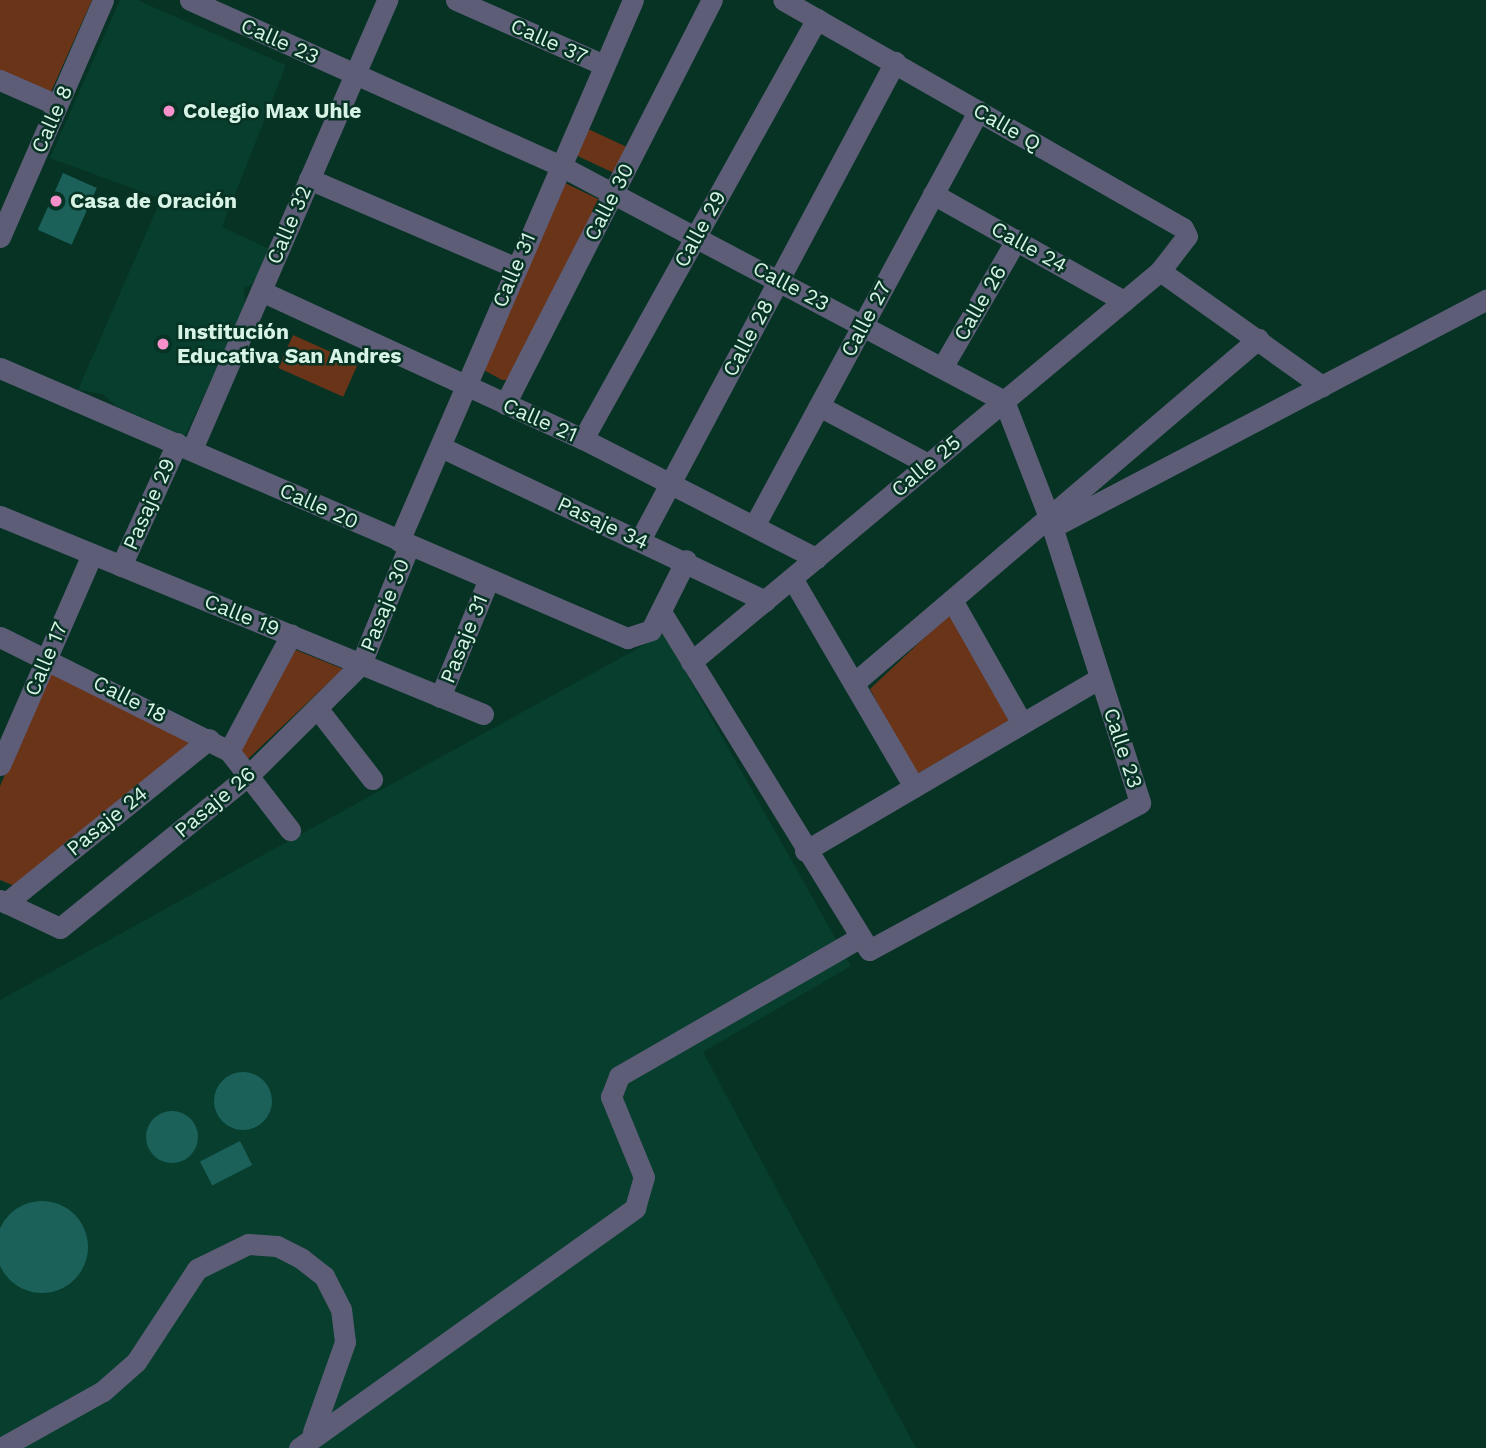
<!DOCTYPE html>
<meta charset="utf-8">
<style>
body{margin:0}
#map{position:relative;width:1486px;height:1448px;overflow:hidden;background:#063324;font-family:"Work Sans",sans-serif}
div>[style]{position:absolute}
.built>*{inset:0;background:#073e2d}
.green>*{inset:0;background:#6a3419;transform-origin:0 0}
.building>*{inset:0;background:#1b615a;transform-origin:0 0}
.round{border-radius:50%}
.minor>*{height:21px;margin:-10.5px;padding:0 10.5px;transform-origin:10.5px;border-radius:10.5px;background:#5d5d77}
.dots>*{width:19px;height:19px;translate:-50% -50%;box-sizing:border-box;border:4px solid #063324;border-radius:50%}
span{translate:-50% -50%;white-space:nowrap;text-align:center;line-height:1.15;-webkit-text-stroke:5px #063324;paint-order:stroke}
.street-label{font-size:21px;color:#d6f3e5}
.poi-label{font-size:21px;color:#d6f3e5;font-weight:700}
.left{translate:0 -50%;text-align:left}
</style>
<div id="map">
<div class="built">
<i style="clip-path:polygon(120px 0,137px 0,286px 65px,222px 227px,270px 249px,253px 284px,244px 288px,245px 308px,185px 436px,116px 406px,103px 394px,78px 390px,161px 199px,50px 158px)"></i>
<i style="clip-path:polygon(664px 634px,851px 966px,703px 1052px,916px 1448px,0 1448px,0 1000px)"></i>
</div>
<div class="green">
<i style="clip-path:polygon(0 0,92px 0,50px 94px,0 73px)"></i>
<i style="left:586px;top:128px;width:45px;height:29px;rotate:25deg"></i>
<i style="clip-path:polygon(563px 182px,600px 200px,507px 380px,502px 380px,482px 369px)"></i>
<i style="left:293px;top:335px;width:71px;height:36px;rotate:24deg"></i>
<i style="clip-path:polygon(958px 606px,1020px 715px,915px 775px,870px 689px)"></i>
<i style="clip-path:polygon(296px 650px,343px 669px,248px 759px,238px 748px,287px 654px)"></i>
<i style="clip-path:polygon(51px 670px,202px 734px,17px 887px,0 880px,0 786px)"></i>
</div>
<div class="building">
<i style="left:63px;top:173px;width:37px;height:62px;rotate:24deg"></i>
<i class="round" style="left:214px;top:1072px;width:58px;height:58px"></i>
<i class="round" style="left:146px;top:1111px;width:52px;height:52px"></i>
<i style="left:240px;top:1141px;width:27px;height:45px;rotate:63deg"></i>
<i class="round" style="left:-4px;top:1201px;width:92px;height:92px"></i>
</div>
<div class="minor">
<i style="left:190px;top:0;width:404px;rotate:24.1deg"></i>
<i style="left:559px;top:165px;width:504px;rotate:27.94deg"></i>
<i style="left:1004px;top:401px;width:124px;rotate:68.8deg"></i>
<i style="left:1049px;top:517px;width:300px;rotate:72.3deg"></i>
<i style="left:1140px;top:803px;width:308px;rotate:151.5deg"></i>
<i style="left:869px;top:950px;width:395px;rotate:-121.6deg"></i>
<i style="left:456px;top:0;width:162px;rotate:23.7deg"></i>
<i style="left:0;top:80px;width:62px;rotate:23.7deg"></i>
<i style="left:309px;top:179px;width:223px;rotate:23.2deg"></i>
<i style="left:933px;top:194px;width:219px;rotate:29.3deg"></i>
<i style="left:0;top:237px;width:258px;rotate:-66.5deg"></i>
<i style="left:1160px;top:271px;width:199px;rotate:35.4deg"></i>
<i style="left:261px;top:291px;width:354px;rotate:24.7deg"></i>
<i style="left:583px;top:439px;width:262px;rotate:27.1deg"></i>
<i style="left:943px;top:366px;width:146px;rotate:-59.9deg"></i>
<i style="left:0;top:368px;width:683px;rotate:23.3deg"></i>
<i style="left:627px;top:638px;width:25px;rotate:-18deg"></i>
<i style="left:651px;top:630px;width:78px;rotate:-63.4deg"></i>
<i style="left:505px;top:404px;width:454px;rotate:-62.9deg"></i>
<i style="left:819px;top:406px;width:123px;rotate:28deg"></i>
<i style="left:583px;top:439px;width:481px;rotate:-60.9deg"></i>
<i style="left:441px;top:447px;width:359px;rotate:25.4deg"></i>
<i style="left:192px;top:449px;width:490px;rotate:-66.5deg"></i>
<i style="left:0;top:516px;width:522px;rotate:22.29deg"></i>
<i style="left:754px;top:526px;width:472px;rotate:-61.6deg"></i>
<i style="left:1053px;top:527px;width:489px;rotate:-27.7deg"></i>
<i style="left:640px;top:540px;width:542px;rotate:-61.92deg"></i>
<i style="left:399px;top:541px;width:589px;rotate:-66.61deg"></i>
<i style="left:121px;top:566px;width:135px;rotate:-65.5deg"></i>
<i style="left:792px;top:578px;width:242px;rotate:59.7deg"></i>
<i style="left:952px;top:600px;width:142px;rotate:60.4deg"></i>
<i style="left:0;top:637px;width:256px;rotate:26.5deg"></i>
<i style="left:229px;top:751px;width:100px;rotate:52.3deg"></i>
<i style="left:691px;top:662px;width:611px;rotate:-39.82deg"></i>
<i style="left:1160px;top:271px;width:44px;rotate:-52.4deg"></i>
<i style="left:1187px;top:236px;width:9px;rotate:-117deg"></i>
<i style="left:1183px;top:228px;width:460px;rotate:-150.3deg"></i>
<i style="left:854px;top:683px;width:531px;rotate:-40.41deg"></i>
<i style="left:440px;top:697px;width:126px;rotate:-67.5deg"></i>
<i style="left:317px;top:708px;width:90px;rotate:52.2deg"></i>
<i style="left:229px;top:751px;width:132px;rotate:-61.9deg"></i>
<i style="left:0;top:765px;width:230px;rotate:-66.4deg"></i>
<i style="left:805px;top:851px;width:342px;rotate:-30.4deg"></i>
<i style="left:0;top:900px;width:66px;rotate:25deg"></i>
<i style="left:60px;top:928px;width:242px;rotate:-39deg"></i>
<i style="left:248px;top:776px;width:159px;rotate:-44.7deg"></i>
<i style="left:361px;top:664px;width:127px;rotate:-67.9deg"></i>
<i style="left:6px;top:903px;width:261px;rotate:-38.9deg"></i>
<i style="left:1px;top:1448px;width:117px;rotate:-29.2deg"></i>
<i style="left:103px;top:1391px;width:44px;rotate:-41.3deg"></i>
<i style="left:136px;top:1362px;width:111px;rotate:-56.7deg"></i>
<i style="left:197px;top:1269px;width:57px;rotate:-26.1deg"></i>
<i style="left:248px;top:1244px;width:29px;rotate:4deg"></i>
<i style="left:277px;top:1246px;width:28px;rotate:27deg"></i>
<i style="left:302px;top:1259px;width:28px;rotate:38deg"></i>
<i style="left:324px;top:1276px;width:37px;rotate:63deg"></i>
<i style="left:341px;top:1309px;width:33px;rotate:83deg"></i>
<i style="left:345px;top:1342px;width:96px;rotate:109.6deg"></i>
<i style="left:299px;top:1448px;width:413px;rotate:-35.5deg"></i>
<i style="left:635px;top:1208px;width:32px;rotate:-74deg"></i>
<i style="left:644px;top:1177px;width:87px;rotate:-112.4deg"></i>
<i style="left:611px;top:1097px;width:22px;rotate:-69deg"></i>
<i style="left:619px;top:1076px;width:275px;rotate:-29.9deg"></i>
</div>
<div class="dots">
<i style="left:169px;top:111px;background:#f890cb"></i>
<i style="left:56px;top:201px;background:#f890cb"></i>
<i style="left:163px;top:344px;background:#f890cb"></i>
</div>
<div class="street-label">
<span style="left:280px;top:41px;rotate:24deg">Calle 23</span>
<span style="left:549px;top:41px;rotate:24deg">Calle 37</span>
<span style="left:52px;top:119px;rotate:-66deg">Calle 8</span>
<span style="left:1007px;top:127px;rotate:30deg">Calle Q</span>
<span style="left:609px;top:202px;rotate:-63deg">Calle 30</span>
<span style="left:289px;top:225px;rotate:-67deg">Calle 32</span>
<span style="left:700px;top:229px;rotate:-61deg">Calle 29</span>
<span style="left:1029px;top:247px;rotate:29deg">Calle 24</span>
<span style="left:514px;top:270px;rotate:-67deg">Calle 31</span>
<span style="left:791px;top:286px;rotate:28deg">Calle 23</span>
<span style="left:980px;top:303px;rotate:-60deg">Calle 26</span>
<span style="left:866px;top:319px;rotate:-62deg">Calle 27</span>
<span style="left:748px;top:338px;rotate:-62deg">Calle 28</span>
<span style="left:540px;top:420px;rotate:24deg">Calle 21</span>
<span style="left:926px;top:466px;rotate:-40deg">Calle 25</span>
<span style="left:149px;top:504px;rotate:-66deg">Pasaje 29</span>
<span style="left:319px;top:506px;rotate:24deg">Calle 20</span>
<span style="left:603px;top:523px;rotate:25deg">Pasaje 34</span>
<span style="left:385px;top:605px;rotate:-68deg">Pasaje 30</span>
<span style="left:242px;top:615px;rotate:22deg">Calle 19</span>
<span style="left:464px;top:639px;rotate:-68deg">Pasaje 31</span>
<span style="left:46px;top:659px;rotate:-67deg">Calle 17</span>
<span style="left:130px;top:699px;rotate:27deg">Calle 18</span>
<span style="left:1123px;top:748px;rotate:72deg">Calle 23</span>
<span style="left:215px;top:802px;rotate:-40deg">Pasaje 26</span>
<span style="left:107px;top:821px;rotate:-39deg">Pasaje 24</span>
</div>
<div class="poi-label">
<span class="left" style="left:183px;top:111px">Colegio Max Uhle</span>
<span class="left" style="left:70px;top:201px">Casa de Oración</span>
<span class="left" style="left:177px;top:344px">Institución<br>Educativa San Andres</span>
</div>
</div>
